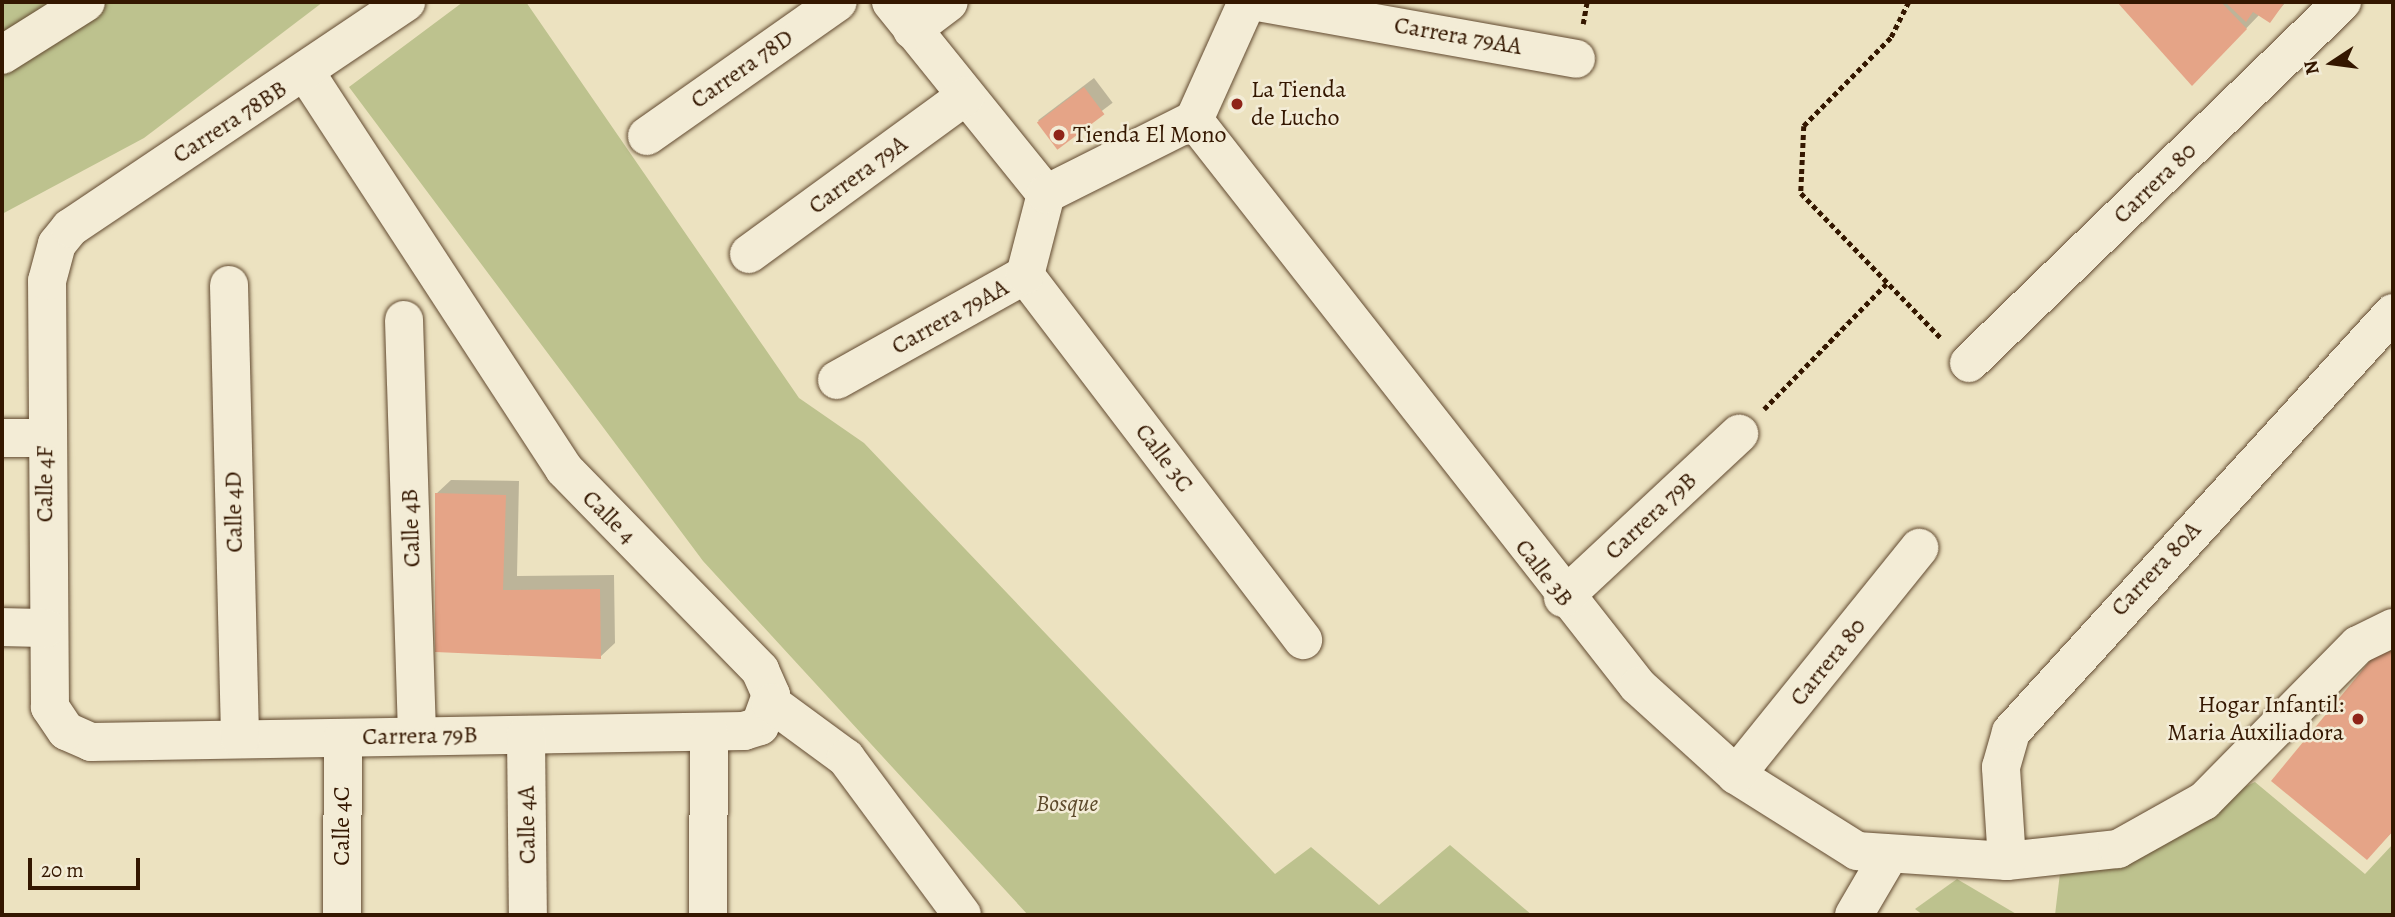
<!DOCTYPE html>
<style>
body{margin:0}
#map{position:relative;width:2395px;height:917px;overflow:hidden;background:#ece2c0;font-family:Alegreya,serif}
div>[style]{position:absolute}
.green>*{inset:0;background:#bdc28e}
.shadow>*{inset:0;background:#0003;transform-origin:0 0}
.building>*{inset:0;background:#e5a487;transform-origin:0 0}
.path>*{height:4.5px;margin-top:-2.25px;transform-origin:0;background:repeating-linear-gradient(90deg,#341700 0 5px,transparent 0 8.5px)}
.roads{filter:drop-shadow(0 0 2px #624a30) drop-shadow(0 0 2px #624a30)}
.minor>*{height:38px;margin:-19px;padding:0 19px;transform-origin:19px;border-radius:19px;background:#f3ecd6}
.dots>*{width:19px;height:19px;translate:-50% -50%;box-sizing:border-box;border:4px solid #f3ecd6;border-radius:50%}
span{translate:-50% -50%;white-space:nowrap;text-align:center;line-height:1.15;-webkit-text-stroke:5px #f3ecd6;paint-order:stroke}
.street-label{font-size:24px;color:#341700}
.poi-label{font-size:24px;color:#341700}
.left{translate:0 -50%;text-align:left}
.right{translate:-100% -50%;text-align:right}
.park-label{font-size:24px;color:#5d4a2b;font-style:italic}
.frame{position:absolute;inset:0;border:4px solid #341700;pointer-events:none}
.north{position:absolute;left:2297px;top:28px;width:70px;height:70px;-webkit-text-stroke:5px #f3ecd6;paint-order:stroke;rotate:257deg;font-size:19px;font-weight:700;line-height:28px;text-align:center;color:#341700}
.north::after{content:'';display:block;margin:auto;width:24px;height:32px;background:#341700;clip-path:polygon(50% 0,100% 100%,50% 72%,0 100%)}
.scale{position:absolute;left:28px;top:858px;width:112px;height:32px;box-sizing:border-box;border:4px solid #341700;border-top:0;padding-left:9px;font-size:21px;line-height:24px;white-space:nowrap;color:#341700;-webkit-text-stroke:5px #f3ecd6;paint-order:stroke}
</style>
<div id="map">
<div class="green">
<i style="clip-path:polygon(2px 2px,323px 2px,144px 138px,2px 214px)"></i>
<i style="clip-path:polygon(463px 2px,526px 2px,799px 398px,864px 443px,1275px 874px,1311px 847px,1379px 905px,1450px 845px,1532px 915px,1028px 915px,703px 561px,349px 87px)"></i>
<i style="clip-path:polygon(2255px 782px,2365px 874px,2393px 844px,2393px 915px,2055px 915px,2060px 873px)"></i>
<i style="clip-path:polygon(1957px 879px,2018px 915px,1923px 915px,1915px 909px)"></i>
</div>
<div class="shadow">
<i style="clip-path:polygon(2120px 2px,2286px 2px,2270px 20px,2260px 14px,2193px 84px)"></i>
<i style="left:1094px;top:78px;width:31px;height:70px;rotate:53deg"></i>
<i style="clip-path:polygon(451px 480px,519px 481px,517px 576px,614px 575px,615px 643px,600px 657px,437px 650px,436px 494px)"></i>
<i style="clip-path:polygon(2393px 639px,2393px 831px,2367px 858px,2273px 781px)"></i>
</div>
<div class="building">
<i style="clip-path:polygon(2117px 2px,2221px 2px,2247px 29px,2192px 86px)"></i>
<i style="clip-path:polygon(2225px 2px,2285px 2px,2270px 23px,2253px 12px,2246px 22px)"></i>
<i style="left:1084px;top:87px;width:34px;height:59px;rotate:53deg"></i>
<i style="clip-path:polygon(435px 493px,506px 495px,503px 590px,600px 589px,601px 659px,435px 652px)"></i>
<i style="clip-path:polygon(2393px 650px,2393px 831px,2367px 860px,2271px 781px,2374px 656px)"></i>
</div>
<div class="path">
<i style="left:1909px;top:2px;width:40px;rotate:116.6deg"></i>
<i style="left:1891px;top:38px;width:124px;rotate:134.7deg"></i>
<i style="left:1804px;top:126px;width:67px;rotate:92.6deg"></i>
<i style="left:1801px;top:193px;width:202px;rotate:46deg"></i>
<i style="left:1583px;top:24px;width:22px;rotate:-80deg"></i>
<i style="left:1764px;top:409px;width:175px;rotate:-45.7deg"></i>
</div>
<div class="roads">
<div class="minor">
<i style="left:891px;top:2px;width:247px;rotate:51.1deg"></i>
<i style="left:1257px;top:2px;width:324px;rotate:10.1deg"></i>
<i style="left:912px;top:30px;width:46px;rotate:-37.1deg"></i>
<i style="left:2px;top:55px;width:99px;rotate:-32.2deg"></i>
<i style="left:306px;top:73px;width:473px;rotate:56.9deg"></i>
<i style="left:564px;top:469px;width:281px;rotate:45.7deg"></i>
<i style="left:760px;top:670px;width:27px;rotate:66deg"></i>
<i style="left:771px;top:695px;width:33px;rotate:110deg"></i>
<i style="left:760px;top:726px;width:17px;rotate:163deg"></i>
<i style="left:744px;top:731px;width:653px;rotate:179.03deg"></i>
<i style="left:91px;top:742px;width:27px;rotate:-156deg"></i>
<i style="left:66px;top:731px;width:29px;rotate:-124deg"></i>
<i style="left:50px;top:707px;width:426px;rotate:-90.4deg"></i>
<i style="left:47px;top:281px;width:38px;rotate:-75deg"></i>
<i style="left:57px;top:244px;width:21px;rotate:-51deg"></i>
<i style="left:70px;top:228px;width:405px;rotate:-33.9deg"></i>
<i style="left:1194px;top:120px;width:719px;rotate:51.89deg"></i>
<i style="left:1638px;top:686px;width:132px;rotate:42.2deg"></i>
<i style="left:1736px;top:775px;width:143px;rotate:32.1deg"></i>
<i style="left:1857px;top:851px;width:150px;rotate:3.8deg"></i>
<i style="left:2007px;top:861px;width:112px;rotate:-6.2deg"></i>
<i style="left:2118px;top:849px;width:98px;rotate:-29.2deg"></i>
<i style="left:2204px;top:801px;width:219px;rotate:-45.4deg"></i>
<i style="left:2358px;top:645px;width:39px;rotate:-26deg"></i>
<i style="left:647px;top:136px;width:233px;rotate:-35.1deg"></i>
<i style="left:749px;top:254px;width:268px;rotate:-36.1deg"></i>
<i style="left:1025px;top:275px;width:459px;rotate:52.7deg"></i>
<i style="left:229px;top:285px;width:454px;rotate:88.6deg"></i>
<i style="left:404px;top:320px;width:416px;rotate:88.2deg"></i>
<i style="left:1969px;top:363px;width:519px;rotate:-44.06deg"></i>
<i style="left:837px;top:380px;width:215px;rotate:-29.2deg"></i>
<i style="left:1025px;top:275px;width:84px;rotate:-75.5deg"></i>
<i style="left:1046px;top:194px;width:165px;rotate:-26.6deg"></i>
<i style="left:1194px;top:120px;width:129px;rotate:-65.8deg"></i>
<i style="left:2px;top:438px;width:43px"></i>
<i style="left:1563px;top:598px;width:241px;rotate:-43deg"></i>
<i style="left:2px;top:627px;width:44px;rotate:1.3deg"></i>
<i style="left:771px;top:703px;width:93px;rotate:36.3deg"></i>
<i style="left:846px;top:758px;width:195px;rotate:53.5deg"></i>
<i style="left:526px;top:735px;width:180px;rotate:89.4deg"></i>
<i style="left:1736px;top:775px;width:292px;rotate:-51.1deg"></i>
<i style="left:2007px;top:861px;width:94px;rotate:-93.7deg"></i>
<i style="left:2001px;top:767px;width:36px;rotate:-74deg"></i>
<i style="left:2011px;top:732px;width:567px;rotate:-47.64deg"></i>
<i style="left:342px;top:915px;width:177px;rotate:-89.7deg"></i>
<i style="left:708px;top:915px;width:183px;rotate:-89.7deg"></i>
<i style="left:1854px;top:915px;width:67px;rotate:-59.6deg"></i>
</div>
</div>
<div class="dots">
<i style="left:1237px;top:104px;background:#8f2418"></i>
<i style="left:1059px;top:135px;background:#8f2418"></i>
<i style="left:2358px;top:719px;background:#8f2418"></i>
</div>
<div class="street-label">
<span style="left:1458px;top:36px;rotate:10deg">Carrera 79AA</span>
<span style="left:742px;top:69px;rotate:-35deg">Carrera 78D</span>
<span style="left:230px;top:122px;rotate:-33deg">Carrera 78BB</span>
<span style="left:858px;top:175px;rotate:-36deg">Carrera 79A</span>
<span style="left:2155px;top:183px;rotate:-44deg">Carrera 80</span>
<span style="left:950px;top:317px;rotate:-29deg">Carrera 79AA</span>
<span style="left:1164px;top:458px;rotate:53deg">Calle 3C</span>
<span style="left:45px;top:484px;rotate:-90deg">Calle 4F</span>
<span style="left:234px;top:512px;rotate:-91deg">Calle 4D</span>
<span style="left:1651px;top:516px;rotate:-43deg">Carrera 79B</span>
<span style="left:609px;top:517px;rotate:45deg">Calle 4</span>
<span style="left:411px;top:528px;rotate:-92deg">Calle 4B</span>
<span style="left:2156px;top:569px;rotate:-47deg">Carrera 80A</span>
<span style="left:1544px;top:573px;rotate:52deg">Calle 3B</span>
<span style="left:1828px;top:662px;rotate:-51deg">Carrera 80</span>
<span style="left:420px;top:736px;rotate:-1deg">Carrera 79B</span>
<span style="left:527px;top:825px;rotate:-91deg">Calle 4A</span>
<span style="left:342px;top:826px;rotate:-90deg">Calle 4C</span>
</div>
<div class="poi-label">
<span class="left" style="left:1251px;top:104px">La Tienda<br>de Lucho</span>
<span class="left" style="left:1073px;top:135px">Tienda El Mono</span>
<span class="right" style="left:2344px;top:719px">Hogar Infantil:<br>Maria Auxiliadora</span>
</div>
<div class="park-label">
<span style="left:1067px;top:804px">Bosque</span>
</div>
<div class="frame"></div>
<div class="north">N</div>
<div class="scale">20 m</div>
</div>
